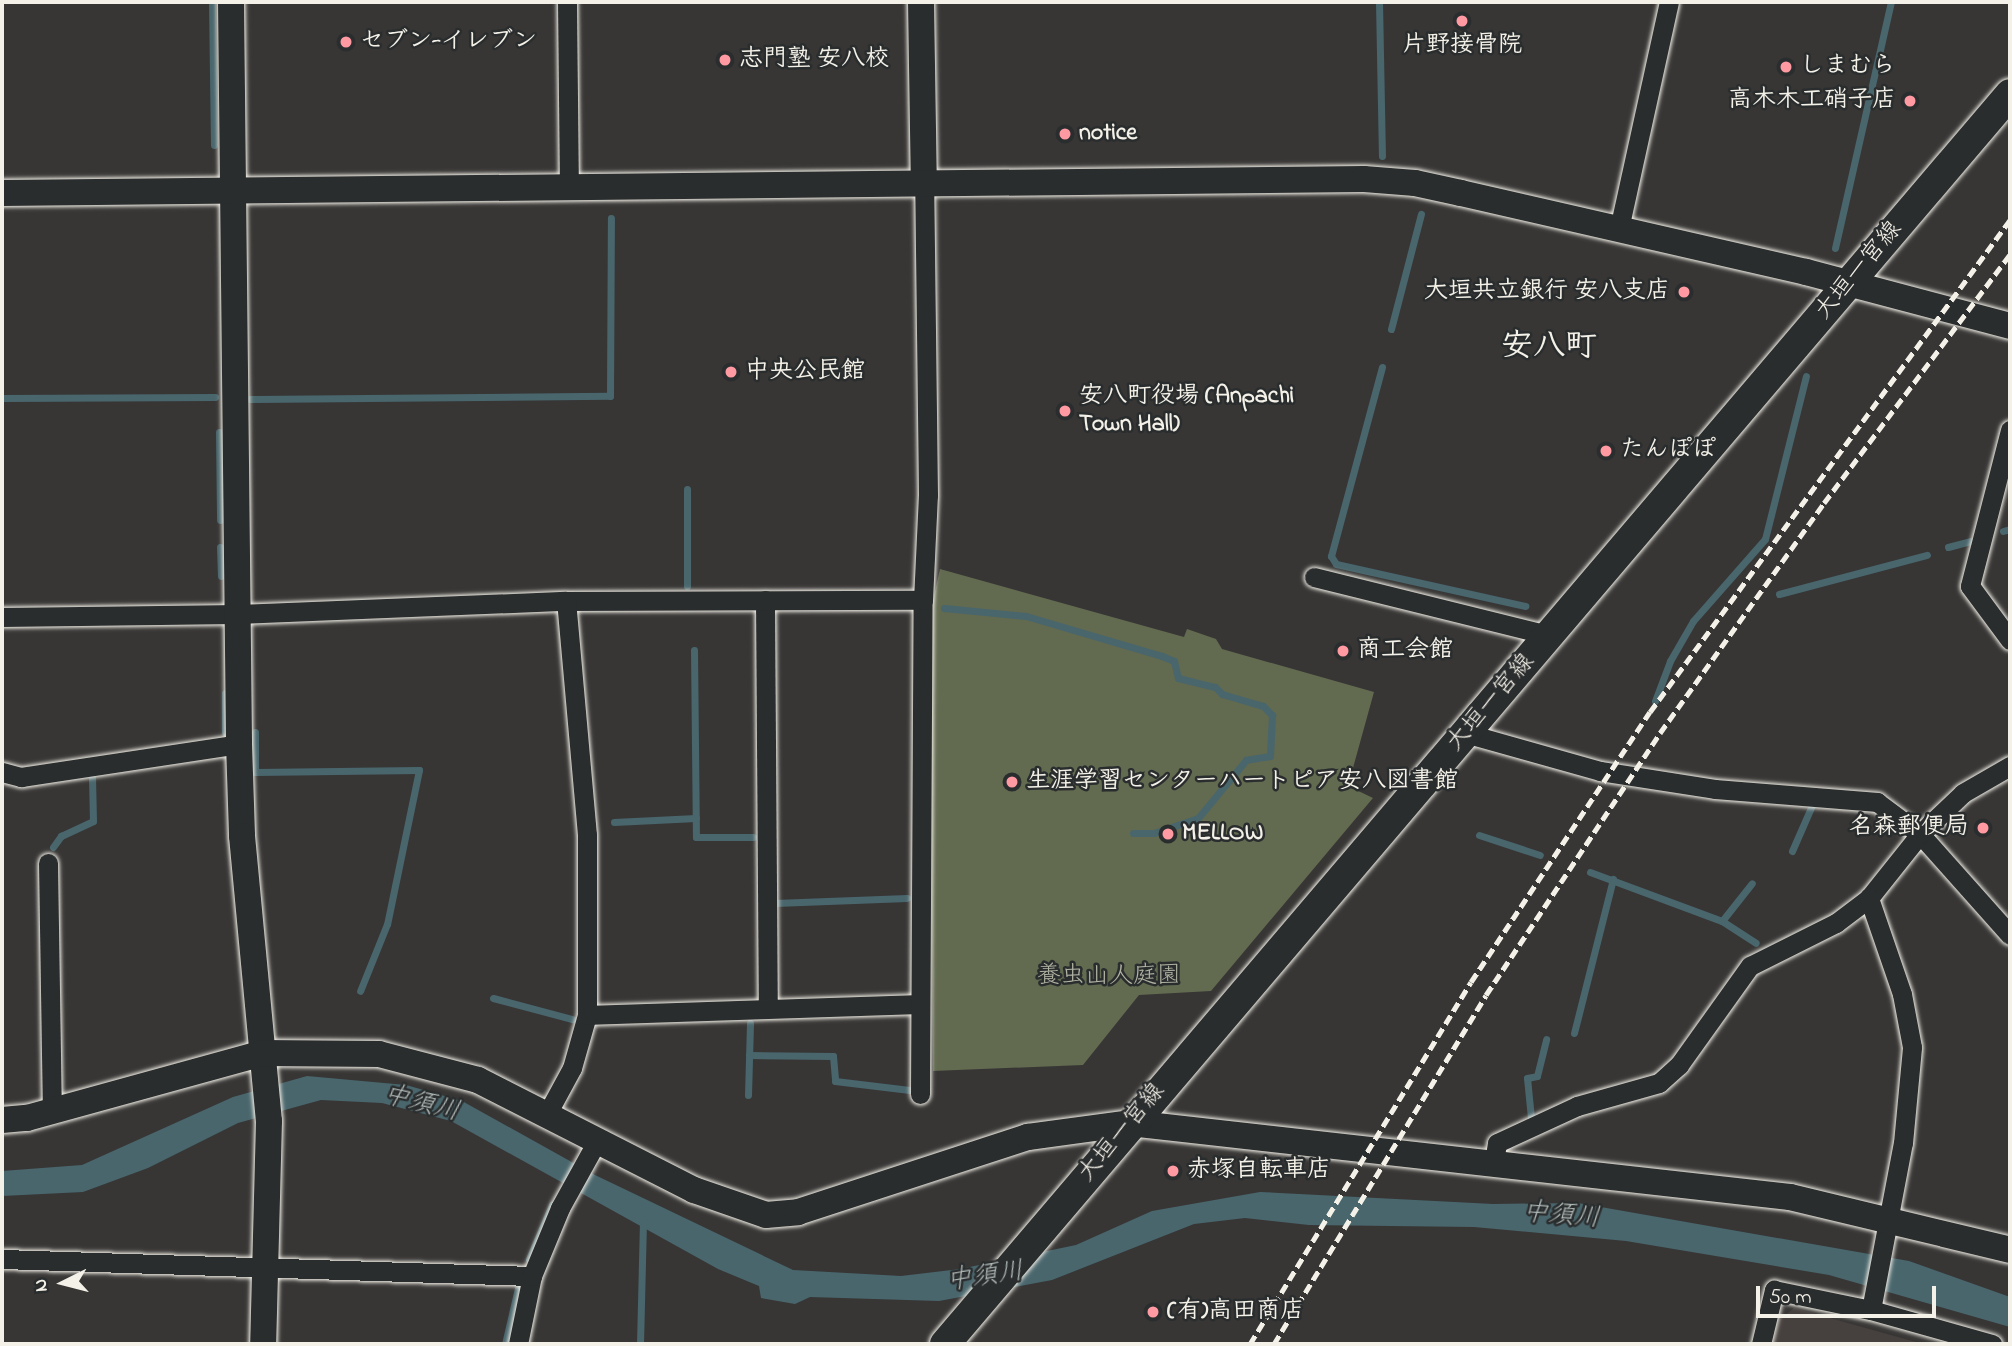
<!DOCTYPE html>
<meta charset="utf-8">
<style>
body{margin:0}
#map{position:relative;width:2012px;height:1346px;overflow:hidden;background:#373635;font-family:"Indie Flower","Klee One",sans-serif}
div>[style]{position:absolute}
.built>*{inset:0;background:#46403e}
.green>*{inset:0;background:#626a50}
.water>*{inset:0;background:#49666d}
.stream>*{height:7px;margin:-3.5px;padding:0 3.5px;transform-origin:3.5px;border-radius:3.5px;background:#49666d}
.roads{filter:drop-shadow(0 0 2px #f4f1e8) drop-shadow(0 0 2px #f4f1e8)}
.street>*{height:19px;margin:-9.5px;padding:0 9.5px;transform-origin:9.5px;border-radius:9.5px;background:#2a2d2e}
.secondary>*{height:26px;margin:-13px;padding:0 13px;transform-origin:13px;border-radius:13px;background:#2a2d2e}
.primary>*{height:30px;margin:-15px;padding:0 15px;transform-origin:15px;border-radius:15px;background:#2a2d2e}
.rail>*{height:5px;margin-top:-2.5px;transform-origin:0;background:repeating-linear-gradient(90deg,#f4f1e8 0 10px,transparent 0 15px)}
.dots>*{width:19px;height:19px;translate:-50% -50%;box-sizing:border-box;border:4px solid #2a2d2e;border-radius:50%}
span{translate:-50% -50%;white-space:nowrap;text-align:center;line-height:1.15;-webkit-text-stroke:5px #2a2d2e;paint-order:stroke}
.poi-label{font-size:24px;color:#f4f1e8;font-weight:700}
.left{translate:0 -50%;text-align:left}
.right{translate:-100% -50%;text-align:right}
.street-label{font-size:24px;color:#f4f1e8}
.park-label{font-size:24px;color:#b2b4a4}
.water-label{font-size:26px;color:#b0b9b7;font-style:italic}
.district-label{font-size:32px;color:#f4f1e8;font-weight:700}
.frame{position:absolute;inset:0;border:4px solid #f4f1e8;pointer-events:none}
.north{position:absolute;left:28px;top:1248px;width:70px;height:70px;-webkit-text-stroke:5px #2a2d2e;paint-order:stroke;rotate:264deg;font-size:19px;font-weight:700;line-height:28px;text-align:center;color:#f4f1e8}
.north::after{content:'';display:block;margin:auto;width:24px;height:32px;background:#f4f1e8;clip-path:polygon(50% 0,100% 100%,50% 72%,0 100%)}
.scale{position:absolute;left:1756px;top:1286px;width:180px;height:32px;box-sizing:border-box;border:4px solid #f4f1e8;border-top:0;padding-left:9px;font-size:21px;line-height:24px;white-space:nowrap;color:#f4f1e8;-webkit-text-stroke:5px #2a2d2e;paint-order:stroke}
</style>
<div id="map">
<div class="built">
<i style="clip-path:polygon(1794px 1308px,1923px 1344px,1773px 1344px,1779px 1320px)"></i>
</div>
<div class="green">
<i style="clip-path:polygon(940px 569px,1184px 637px,1187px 629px,1216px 639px,1222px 649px,1374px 692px,1348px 786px,1373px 798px,1211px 991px,1139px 995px,1083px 1065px,933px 1071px,930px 614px)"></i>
</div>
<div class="water">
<i style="clip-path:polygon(307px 1076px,406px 1085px,462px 1101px,595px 1175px,793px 1270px,901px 1276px,960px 1269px,1076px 1245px,1152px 1211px,1260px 1192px,1493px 1204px,1578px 1203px,1909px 1261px,2010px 1297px,2010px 1327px,1829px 1275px,1626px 1241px,1474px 1227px,1309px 1225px,1245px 1218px,1194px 1224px,1052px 1280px,939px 1301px,810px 1297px,795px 1304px,761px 1298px,759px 1286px,718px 1269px,451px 1121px,382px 1103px,321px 1100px,238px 1123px,148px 1168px,83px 1192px,2px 1196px,2px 1171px,82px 1165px,233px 1097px)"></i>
</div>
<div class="stream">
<i style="left:212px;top:2px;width:143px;rotate:89.2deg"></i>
<i style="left:1379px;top:2px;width:154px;rotate:88.9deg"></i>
<i style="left:1835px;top:248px;width:252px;rotate:-77.2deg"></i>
<i style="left:1391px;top:329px;width:119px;rotate:-75.4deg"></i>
<i style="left:1382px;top:367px;width:196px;rotate:105.1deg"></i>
<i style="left:1331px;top:556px;width:9px;rotate:58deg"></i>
<i style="left:1336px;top:564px;width:194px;rotate:12.5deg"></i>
<i style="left:2px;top:398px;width:213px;rotate:-0.3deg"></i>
<i style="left:250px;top:399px;width:360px;rotate:-0.5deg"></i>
<i style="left:610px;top:396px;width:178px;rotate:-89.7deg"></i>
<i style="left:219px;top:432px;width:88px;rotate:89.3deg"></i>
<i style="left:687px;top:489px;width:97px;rotate:90deg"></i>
<i style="left:2003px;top:531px;width:7px;rotate:-16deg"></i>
<i style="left:220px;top:547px;width:29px;rotate:88deg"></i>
<i style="left:1948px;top:547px;width:23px;rotate:-15deg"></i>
<i style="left:1779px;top:594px;width:153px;rotate:-14.8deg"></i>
<i style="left:944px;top:608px;width:82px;rotate:5.6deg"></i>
<i style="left:1026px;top:616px;width:142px;rotate:16.4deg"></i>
<i style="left:1162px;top:656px;width:13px;rotate:23deg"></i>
<i style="left:1174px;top:661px;width:17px;rotate:77deg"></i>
<i style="left:1178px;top:678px;width:38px;rotate:14deg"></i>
<i style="left:1215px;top:687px;width:10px;rotate:45deg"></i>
<i style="left:1222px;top:694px;width:43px;rotate:16.3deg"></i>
<i style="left:1263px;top:706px;width:13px;rotate:45deg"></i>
<i style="left:1272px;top:715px;width:41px;rotate:92.8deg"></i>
<i style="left:1270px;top:756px;width:24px;rotate:171deg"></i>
<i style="left:1246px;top:760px;width:75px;rotate:129.6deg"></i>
<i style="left:1198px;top:818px;width:46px;rotate:161.2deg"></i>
<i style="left:1154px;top:833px;width:21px;rotate:180deg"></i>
<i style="left:694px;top:650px;width:187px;rotate:89.4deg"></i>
<i style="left:696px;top:837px;width:57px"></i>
<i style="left:1655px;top:701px;width:43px;rotate:-69.4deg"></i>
<i style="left:1670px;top:661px;width:46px;rotate:-60.1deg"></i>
<i style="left:1693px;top:621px;width:109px;rotate:-48.7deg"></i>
<i style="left:1765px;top:539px;width:168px;rotate:-75.9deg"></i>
<i style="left:225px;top:732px;width:39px;rotate:-90deg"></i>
<i style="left:255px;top:732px;width:40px;rotate:90deg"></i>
<i style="left:255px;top:772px;width:164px;rotate:-0.7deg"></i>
<i style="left:419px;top:770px;width:157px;rotate:101.7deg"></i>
<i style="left:387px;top:924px;width:72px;rotate:111.9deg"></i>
<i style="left:614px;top:822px;width:82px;rotate:-2.8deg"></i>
<i style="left:1479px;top:835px;width:64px;rotate:18.2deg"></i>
<i style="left:53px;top:847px;width:14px;rotate:-54deg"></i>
<i style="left:61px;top:836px;width:35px;rotate:-25deg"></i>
<i style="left:93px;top:821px;width:43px;rotate:-91.3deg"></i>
<i style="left:1792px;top:851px;width:52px;rotate:-66.4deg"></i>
<i style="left:1590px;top:872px;width:141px;rotate:20.4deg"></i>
<i style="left:1722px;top:921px;width:40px;rotate:32.9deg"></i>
<i style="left:775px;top:903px;width:132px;rotate:-2.2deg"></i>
<i style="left:1722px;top:921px;width:48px;rotate:-51.7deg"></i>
<i style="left:493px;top:998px;width:82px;rotate:14.9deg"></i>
<i style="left:1574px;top:1033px;width:159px;rotate:-75.8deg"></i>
<i style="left:749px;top:1055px;width:84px;rotate:0.7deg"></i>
<i style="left:833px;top:1056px;width:25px;rotate:85deg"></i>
<i style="left:835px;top:1081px;width:75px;rotate:6.9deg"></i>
<i style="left:748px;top:1095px;width:72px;rotate:-88.4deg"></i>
<i style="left:1531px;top:1118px;width:40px;rotate:-95.7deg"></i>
<i style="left:1527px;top:1078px;width:10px;rotate:-11deg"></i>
<i style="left:1537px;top:1076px;width:38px;rotate:-76deg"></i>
<i style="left:529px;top:1259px;width:59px;rotate:-66.9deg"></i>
<i style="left:505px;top:1344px;width:62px;rotate:-76.9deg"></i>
<i style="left:640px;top:1344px;width:125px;rotate:-88.6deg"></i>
</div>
<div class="roads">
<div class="street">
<i style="left:567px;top:2px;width:186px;rotate:89.4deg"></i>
<i style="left:1619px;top:229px;width:232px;rotate:-77.6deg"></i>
<i style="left:2010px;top:430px;width:161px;rotate:104.4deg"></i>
<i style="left:1970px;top:586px;width:67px;rotate:53.5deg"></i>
<i style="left:1314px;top:577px;width:242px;rotate:13.9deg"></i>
<i style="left:765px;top:600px;width:408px;rotate:89.6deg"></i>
<i style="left:2px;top:617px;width:236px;rotate:-0.7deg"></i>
<i style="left:238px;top:614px;width:328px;rotate:-2.3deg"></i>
<i style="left:566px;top:601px;width:357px;rotate:-0.2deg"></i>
<i style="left:1465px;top:733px;width:140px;rotate:15.7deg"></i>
<i style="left:1600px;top:771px;width:116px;rotate:8.9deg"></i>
<i style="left:1715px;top:789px;width:163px;rotate:4.6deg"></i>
<i style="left:1877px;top:802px;width:54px;rotate:36.7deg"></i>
<i style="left:1920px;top:834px;width:135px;rotate:48.3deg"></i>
<i style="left:2px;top:772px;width:20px;rotate:15deg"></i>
<i style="left:21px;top:777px;width:220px;rotate:-8.6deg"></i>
<i style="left:48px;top:863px;width:249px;rotate:89.1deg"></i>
<i style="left:587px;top:1015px;width:332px;rotate:-1.9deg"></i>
<i style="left:920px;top:1094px;width:494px;rotate:-89.7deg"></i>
<i style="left:923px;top:600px;width:105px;rotate:-87.3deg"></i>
<i style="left:928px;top:495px;width:311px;rotate:-90.7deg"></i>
<i style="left:547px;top:1114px;width:52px;rotate:-61.5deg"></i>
<i style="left:572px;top:1068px;width:55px;rotate:-74.2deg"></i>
<i style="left:587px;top:1015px;width:180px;rotate:-90deg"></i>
<i style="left:587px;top:835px;width:235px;rotate:-95.1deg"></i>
<i style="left:1494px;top:1162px;width:19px;rotate:-81deg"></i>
<i style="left:1497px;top:1143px;width:88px;rotate:-24.8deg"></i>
<i style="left:1577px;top:1106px;width:85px;rotate:-15.7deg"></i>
<i style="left:1659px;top:1083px;width:27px;rotate:-42deg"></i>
<i style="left:1679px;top:1065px;width:122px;rotate:-54.4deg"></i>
<i style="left:1750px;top:966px;width:96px;rotate:-26.6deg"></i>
<i style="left:1836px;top:923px;width:41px;rotate:-37.1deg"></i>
<i style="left:1869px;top:898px;width:82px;rotate:-51.4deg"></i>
<i style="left:1920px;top:834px;width:59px;rotate:-43.6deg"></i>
<i style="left:1963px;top:793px;width:54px;rotate:-29.9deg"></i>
<i style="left:2px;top:1259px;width:530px;rotate:1.84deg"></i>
<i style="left:1871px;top:1310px;width:126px;rotate:15.7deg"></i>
<i style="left:518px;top:1344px;width:69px;rotate:-78.4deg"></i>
<i style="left:532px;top:1276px;width:74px;rotate:-67.6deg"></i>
<i style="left:560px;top:1208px;width:77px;rotate:-61.1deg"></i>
<i style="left:1761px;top:1344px;width:56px;rotate:-76.5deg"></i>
<i style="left:1774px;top:1290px;width:99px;rotate:11.7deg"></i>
<i style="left:1871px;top:1310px;width:170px;rotate:-79.2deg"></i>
<i style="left:1903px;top:1143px;width:96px;rotate:-84.6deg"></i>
<i style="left:1912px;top:1047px;width:54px;rotate:-100.7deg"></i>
<i style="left:1902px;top:994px;width:102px;rotate:-109deg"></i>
</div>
<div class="secondary">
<i style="left:231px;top:2px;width:742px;rotate:89.38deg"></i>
<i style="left:239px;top:744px;width:92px;rotate:88.1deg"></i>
<i style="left:242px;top:836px;width:286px;rotate:84.6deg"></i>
<i style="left:269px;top:1121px;width:223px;rotate:91.5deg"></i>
<i style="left:921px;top:2px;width:182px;rotate:89.1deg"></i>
<i style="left:2px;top:193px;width:1362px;rotate:-0.59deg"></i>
<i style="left:1364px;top:179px;width:51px;rotate:4.5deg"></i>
<i style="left:1415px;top:183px;width:47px;rotate:12.3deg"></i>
<i style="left:1461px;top:193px;width:354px;rotate:12.9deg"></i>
<i style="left:1806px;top:272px;width:211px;rotate:14.8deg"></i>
<i style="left:2px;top:1120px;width:25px;rotate:-5deg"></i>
<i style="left:27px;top:1118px;width:245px;rotate:-15.4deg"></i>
<i style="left:263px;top:1053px;width:116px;rotate:0.5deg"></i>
<i style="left:379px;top:1054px;width:102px;rotate:14.7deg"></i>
<i style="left:478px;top:1080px;width:242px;rotate:27deg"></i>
<i style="left:694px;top:1190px;width:76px;rotate:19.1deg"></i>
<i style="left:766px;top:1215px;width:32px;rotate:-5deg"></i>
<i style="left:798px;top:1212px;width:242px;rotate:-18.1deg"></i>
<i style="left:1028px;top:1137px;width:103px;rotate:-7.8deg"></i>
<i style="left:1130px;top:1123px;width:664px;rotate:6.4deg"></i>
<i style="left:1790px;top:1197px;width:226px;rotate:13.5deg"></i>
</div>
<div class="primary">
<i style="left:945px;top:1344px;width:1642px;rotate:-49.57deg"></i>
</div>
</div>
<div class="rail">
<i style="left:1250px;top:1344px;width:424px;rotate:-58.6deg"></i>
<i style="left:1471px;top:982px;width:324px;rotate:-56.5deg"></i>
<i style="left:1650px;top:712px;width:610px;rotate:-53.81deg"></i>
<i style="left:1274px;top:1344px;width:408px;rotate:-58.7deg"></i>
<i style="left:1486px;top:995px;width:315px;rotate:-56.4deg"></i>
<i style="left:1660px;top:733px;width:282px;rotate:-54.5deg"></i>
<i style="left:1824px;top:503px;width:311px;rotate:-53.2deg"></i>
</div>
<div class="dots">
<i style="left:1462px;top:21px;background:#ff9aa2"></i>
<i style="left:346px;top:42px;background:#ff9aa2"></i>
<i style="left:725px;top:60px;background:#ff9aa2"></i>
<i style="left:1786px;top:67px;background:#ff9aa2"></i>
<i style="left:1910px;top:101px;background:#ff9aa2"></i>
<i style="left:1065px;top:134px;background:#ff9aa2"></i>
<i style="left:1684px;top:292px;background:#ff9aa2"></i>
<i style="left:731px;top:372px;background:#ff9aa2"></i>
<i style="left:1065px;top:411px;background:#ff9aa2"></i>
<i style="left:1606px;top:451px;background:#ff9aa2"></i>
<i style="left:1343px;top:651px;background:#ff9aa2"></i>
<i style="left:1012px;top:782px;background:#ff9aa2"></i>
<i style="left:1983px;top:828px;background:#ff9aa2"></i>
<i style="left:1168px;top:834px;background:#ff9aa2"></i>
<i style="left:1173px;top:1171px;background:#ff9aa2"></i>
<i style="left:1153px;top:1312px;background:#ff9aa2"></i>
</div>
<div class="poi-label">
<span class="left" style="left:360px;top:42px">セブン-イレブン</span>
<span style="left:1462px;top:46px">片野接骨院</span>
<span class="left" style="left:739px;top:60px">志門塾 安八校</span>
<span class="left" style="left:1800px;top:67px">しまむら</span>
<span class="right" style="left:1896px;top:101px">高木木工硝子店</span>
<span class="left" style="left:1079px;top:134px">notice</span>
<span class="right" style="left:1670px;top:292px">大垣共立銀行 安八支店</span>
<span class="left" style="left:745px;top:372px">中央公民館</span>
<span class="left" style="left:1079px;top:411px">安八町役場 (Anpachi<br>Town Hall)</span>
<span class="left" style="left:1620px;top:451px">たんぽぽ</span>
<span class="left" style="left:1357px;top:651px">商工会館</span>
<span class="left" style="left:1026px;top:782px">生涯学習センターハートピア安八図書館</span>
<span class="right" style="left:1969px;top:828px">名森郵便局</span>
<span class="left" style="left:1182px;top:834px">MELLOW</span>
<span class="left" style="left:1187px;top:1171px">赤塚自転車店</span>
<span class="left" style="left:1167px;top:1312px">(有)高田商店</span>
</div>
<div class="street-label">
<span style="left:1859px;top:271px;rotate:-50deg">大垣一宮線</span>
<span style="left:1491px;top:703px;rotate:-49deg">大垣一宮線</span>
<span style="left:1122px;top:1133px;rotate:-50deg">大垣一宮線</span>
</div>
<div class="park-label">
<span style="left:1109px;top:977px">養虫山人庭園</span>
</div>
<div class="water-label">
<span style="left:421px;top:1105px;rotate:14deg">中須川</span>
<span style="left:1561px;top:1217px;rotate:5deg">中須川</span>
<span style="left:985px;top:1278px;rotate:-8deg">中須川</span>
</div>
<div class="district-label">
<span style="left:1549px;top:348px">安八町</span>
</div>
<div class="frame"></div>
<div class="north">N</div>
<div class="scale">50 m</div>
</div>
